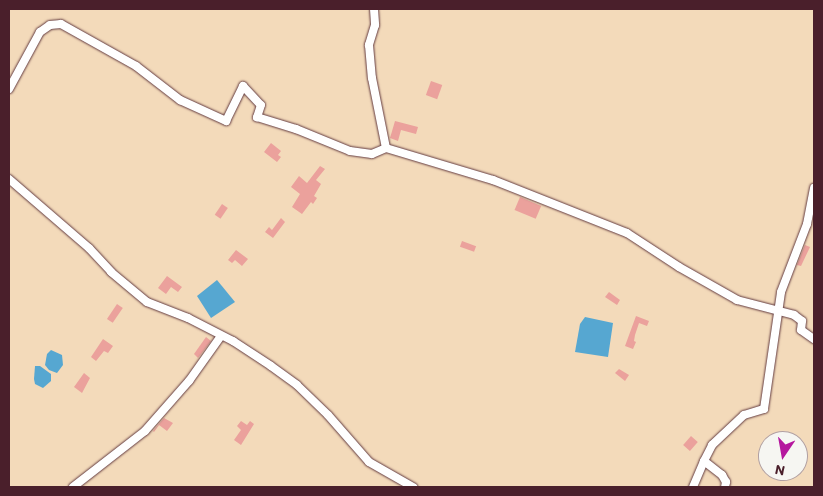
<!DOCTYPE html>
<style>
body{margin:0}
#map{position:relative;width:823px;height:496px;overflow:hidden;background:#f3daba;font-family:Itim,sans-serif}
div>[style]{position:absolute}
.water>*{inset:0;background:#56a7d1}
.building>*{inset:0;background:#eba19c;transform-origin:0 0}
.roads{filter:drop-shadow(0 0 1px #633b40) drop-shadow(0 0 1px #633b40)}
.street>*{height:8px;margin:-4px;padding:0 4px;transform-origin:4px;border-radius:4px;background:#fff}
span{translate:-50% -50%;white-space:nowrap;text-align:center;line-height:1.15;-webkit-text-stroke:4px #f6f6f2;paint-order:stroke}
.frame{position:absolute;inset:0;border:10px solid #4a1f2b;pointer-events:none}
.north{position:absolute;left:758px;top:431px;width:50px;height:50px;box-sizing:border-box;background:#f6f6f2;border:1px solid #b1a0a2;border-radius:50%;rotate:192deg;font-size:14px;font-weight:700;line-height:20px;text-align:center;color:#4a1f2b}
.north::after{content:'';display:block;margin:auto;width:18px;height:22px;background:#b5179e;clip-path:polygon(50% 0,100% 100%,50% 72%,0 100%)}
</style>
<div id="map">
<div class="water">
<i style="clip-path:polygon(217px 280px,235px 302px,211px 318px,197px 296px)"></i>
<i style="clip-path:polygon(585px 317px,613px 323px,608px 357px,575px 352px,580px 324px)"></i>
<i style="clip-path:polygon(51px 350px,62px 355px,63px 365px,57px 373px,49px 370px,45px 365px,47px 354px)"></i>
<i style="clip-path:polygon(35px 366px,40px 366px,51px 374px,51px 381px,43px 388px,35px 384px,34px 379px)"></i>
</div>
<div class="building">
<i style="left:431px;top:81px;width:12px;height:15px;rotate:20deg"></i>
<i style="clip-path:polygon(395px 121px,418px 127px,416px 134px,401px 130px,398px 141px,390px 138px)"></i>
<i style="clip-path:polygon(271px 143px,281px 151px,278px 155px,281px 157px,277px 162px,264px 152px)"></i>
<i style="clip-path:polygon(320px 166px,325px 169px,316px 180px,321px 184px,314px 196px,317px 198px,313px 204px,311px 202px,302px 214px,292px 207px,300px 194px,291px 187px,299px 176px,307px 183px)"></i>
<i style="left:520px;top:197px;width:23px;height:14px;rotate:23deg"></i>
<i style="left:222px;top:204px;width:7px;height:13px;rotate:34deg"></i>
<i style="clip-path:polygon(281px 218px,285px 222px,273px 238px,265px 232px,269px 227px,272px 230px)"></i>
<i style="left:462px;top:241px;width:15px;height:6px;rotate:20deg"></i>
<i style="clip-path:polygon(805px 245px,810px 247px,801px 266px,797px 265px)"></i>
<i style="clip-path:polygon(236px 250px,248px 259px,242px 266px,235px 260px,232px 263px,228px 260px)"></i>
<i style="clip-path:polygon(167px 276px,182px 287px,178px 292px,171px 287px,166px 294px,158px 288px)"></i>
<i style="clip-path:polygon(609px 292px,620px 300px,617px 305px,605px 297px)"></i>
<i style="left:117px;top:304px;width:7px;height:18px;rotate:34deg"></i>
<i style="clip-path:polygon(636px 316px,649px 321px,647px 326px,639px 323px,635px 335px,634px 341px,636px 342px,633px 349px,625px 346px)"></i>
<i style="clip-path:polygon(206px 337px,211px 341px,198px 358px,194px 354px)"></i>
<i style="clip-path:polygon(103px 339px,113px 346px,108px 353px,104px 351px,96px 361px,91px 357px)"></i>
<i style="clip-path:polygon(619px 369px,629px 375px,625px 381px,615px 373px)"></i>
<i style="clip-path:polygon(84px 373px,90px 378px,82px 393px,74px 387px)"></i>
<i style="clip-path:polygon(164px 418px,173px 423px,167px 431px,159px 425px,154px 432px,153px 431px)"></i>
<i style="clip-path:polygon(241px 421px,247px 425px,250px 421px,254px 424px,241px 445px,234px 440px,241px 430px,237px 426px)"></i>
<i style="left:691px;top:436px;width:9px;height:12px;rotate:41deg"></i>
</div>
<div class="roads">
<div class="street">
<i style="left:374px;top:9px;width:16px;rotate:86deg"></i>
<i style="left:375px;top:25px;width:21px;rotate:107deg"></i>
<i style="left:369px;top:45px;width:33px;rotate:85deg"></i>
<i style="left:372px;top:78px;width:71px;rotate:78.7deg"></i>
<i style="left:386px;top:148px;width:112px;rotate:16.7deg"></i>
<i style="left:493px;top:180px;width:144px;rotate:21.6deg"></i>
<i style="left:627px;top:233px;width:62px;rotate:33.2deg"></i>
<i style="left:679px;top:267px;width:67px;rotate:29.6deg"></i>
<i style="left:737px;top:300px;width:59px;rotate:14.7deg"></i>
<i style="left:794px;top:315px;width:10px;rotate:37deg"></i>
<i style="left:802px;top:321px;width:9px;rotate:96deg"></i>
<i style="left:801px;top:330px;width:16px;rotate:35deg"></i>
<i style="left:9px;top:89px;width:65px;rotate:-61.5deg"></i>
<i style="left:40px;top:32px;width:12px;rotate:-35deg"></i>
<i style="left:50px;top:25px;width:11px;rotate:-5deg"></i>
<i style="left:61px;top:24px;width:86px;rotate:29.2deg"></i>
<i style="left:136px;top:66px;width:56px;rotate:37.7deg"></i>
<i style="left:180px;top:100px;width:51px;rotate:24.5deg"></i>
<i style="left:226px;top:121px;width:39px;rotate:-64deg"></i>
<i style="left:243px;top:86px;width:26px;rotate:47deg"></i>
<i style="left:261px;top:105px;width:13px;rotate:108deg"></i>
<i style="left:257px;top:117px;width:41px;rotate:17.1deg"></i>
<i style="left:296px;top:129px;width:58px;rotate:22.2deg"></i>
<i style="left:350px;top:151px;width:22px;rotate:8deg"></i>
<i style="left:372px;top:154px;width:15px;rotate:-23deg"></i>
<i style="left:9px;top:179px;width:106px;rotate:40.8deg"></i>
<i style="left:89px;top:248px;width:33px;rotate:47deg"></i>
<i style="left:111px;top:272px;width:47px;rotate:39.8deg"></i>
<i style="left:147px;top:302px;width:44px;rotate:21.3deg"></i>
<i style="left:188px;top:318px;width:51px;rotate:27.1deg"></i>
<i style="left:233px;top:341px;width:45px;rotate:33.3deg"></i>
<i style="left:271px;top:366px;width:32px;rotate:36deg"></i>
<i style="left:297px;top:385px;width:43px;rotate:44.1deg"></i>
<i style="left:328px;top:415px;width:62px;rotate:48.9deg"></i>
<i style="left:369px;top:462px;width:51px;rotate:29.6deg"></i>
<i style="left:704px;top:461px;width:18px;rotate:-63deg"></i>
<i style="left:712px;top:445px;width:44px;rotate:-43.2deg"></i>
<i style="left:744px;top:415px;width:21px;rotate:-17deg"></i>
<i style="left:764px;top:409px;width:118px;rotate:-81.7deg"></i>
<i style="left:781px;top:292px;width:73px;rotate:-69.1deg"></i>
<i style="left:807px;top:224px;width:37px;rotate:-79deg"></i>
<i style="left:73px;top:487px;width:91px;rotate:-37.9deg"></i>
<i style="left:145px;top:431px;width:67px;rotate:-48.7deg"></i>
<i style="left:189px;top:381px;width:55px;rotate:-54.6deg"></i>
<i style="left:693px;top:487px;width:28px;rotate:-67deg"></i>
<i style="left:704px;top:461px;width:23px;rotate:38deg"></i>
<i style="left:722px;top:475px;width:8px;rotate:60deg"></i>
<i style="left:726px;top:482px;width:5px;rotate:101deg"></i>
</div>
</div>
<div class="frame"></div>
<div class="north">N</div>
</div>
